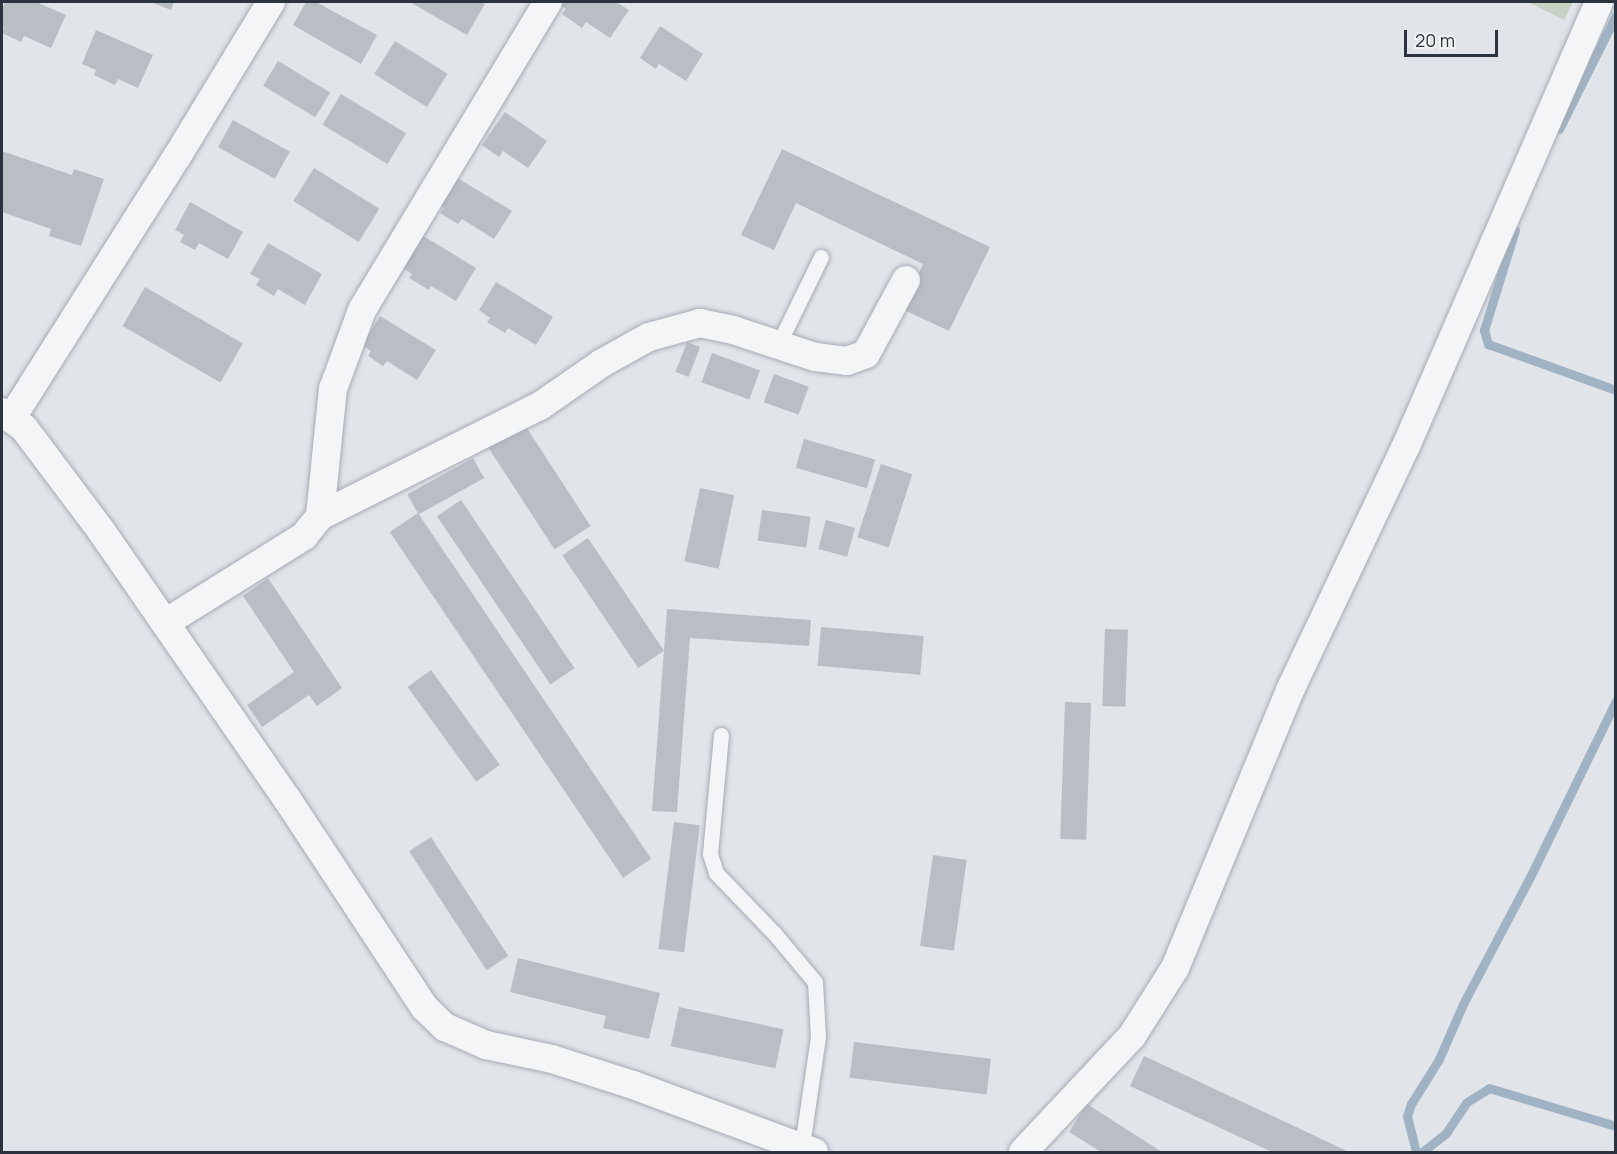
<!DOCTYPE html>
<style>
body{margin:0}
#map{position:relative;width:1617px;height:1154px;overflow:hidden;background:#e1e4e9;font-family:Manrope,sans-serif}
div>[style]{position:absolute}
.green>*{inset:0;background:#c7d2c3}
.stream>*{height:9px;margin:-4.5px;padding:0 4.5px;transform-origin:4.5px;border-radius:4.5px;background:#a0b3c5}
.building>*{inset:0;background:#b9bec5;transform-origin:0 0}
.roads{filter:drop-shadow(0 0 2px #a7abb3) drop-shadow(0 0 2px #a7abb3)}
.lane>*{height:15px;margin:-7.5px;padding:0 7.5px;transform-origin:7.5px;border-radius:7.5px;background:#f4f5f7}
.street>*{height:28px;margin:-14px;padding:0 14px;transform-origin:14px;border-radius:14px;background:#f4f5f7}
span{translate:-50% -50%;white-space:nowrap;text-align:center;line-height:1.15;-webkit-text-stroke:6px #f1f3f6;paint-order:stroke}
.frame{position:absolute;inset:0;border:3px solid #2b333f;pointer-events:none}
.scale{position:absolute;left:1404px;top:30px;width:94px;height:27px;box-sizing:border-box;border:3px solid #2b333f;border-top:0;padding-left:8px;font-size:18px;line-height:21px;white-space:nowrap;color:#2b333f;-webkit-text-stroke:4px #f1f3f6;paint-order:stroke}
</style>
<div id="map">
<div class="green">
<i style="clip-path:polygon(1528px 2px,1573px 2px,1564px 20px)"></i>
</div>
<div class="stream">
<i style="left:1559px;top:129px;width:127px;rotate:-63.4deg"></i>
<i style="left:1515px;top:230px;width:105px;rotate:107.2deg"></i>
<i style="left:1484px;top:330px;width:15px;rotate:74deg"></i>
<i style="left:1488px;top:344px;width:136px;rotate:19.8deg"></i>
<i style="left:1416px;top:1152px;width:37px;rotate:-104deg"></i>
<i style="left:1407px;top:1116px;width:13px;rotate:-72deg"></i>
<i style="left:1411px;top:1104px;width:53px;rotate:-58.1deg"></i>
<i style="left:1439px;top:1059px;width:60px;rotate:-66.4deg"></i>
<i style="left:1463px;top:1004px;width:144px;rotate:-62.2deg"></i>
<i style="left:1530px;top:877px;width:196px;rotate:-64deg"></i>
<i style="left:1422px;top:1152px;width:31px;rotate:-38deg"></i>
<i style="left:1446px;top:1133px;width:37px;rotate:-56deg"></i>
<i style="left:1467px;top:1102px;width:26px;rotate:-32deg"></i>
<i style="left:1489px;top:1088px;width:133px;rotate:16.7deg"></i>
</div>
<div class="building">
<i style="clip-path:polygon(5px 2px,36px 2px,66px 15px,51px 48px,24px 36px,21px 42px,2px 33px,4px 28px,2px 27px,2px 10px)"></i>
<i style="clip-path:polygon(151px 2px,174px 2px,171px 10px)"></i>
<i style="clip-path:polygon(306px 2px,316px 2px,377px 35px,361px 64px,293px 25px)"></i>
<i style="clip-path:polygon(410px 2px,480px 2px,485px 4px,467px 35px)"></i>
<i style="clip-path:polygon(559px 2px,616px 2px,629px 10px,610px 38px,586px 22px,582px 28px,562px 14px,566px 9px,557px 3px)"></i>
<i style="clip-path:polygon(660px 26px,703px 54px,686px 81px,659px 64px,656px 69px,640px 58px)"></i>
<i style="clip-path:polygon(96px 30px,153px 55px,138px 88px,118px 79px,115px 85px,94px 75px,96px 70px,82px 64px)"></i>
<i style="left:395px;top:41px;width:62px;height:39px;rotate:32deg"></i>
<i style="left:278px;top:61px;width:61px;height:29px;rotate:31deg"></i>
<i style="left:341px;top:94px;width:76px;height:36px;rotate:31deg"></i>
<i style="clip-path:polygon(505px 112px,547px 141px,528px 168px,503px 151px,499px 157px,482px 145px)"></i>
<i style="left:233px;top:120px;width:65px;height:31px;rotate:29deg"></i>
<i style="clip-path:polygon(782px 149px,990px 247px,949px 331px,902px 309px,923px 264px,796px 203px,774px 250px,741px 235px)"></i>
<i style="clip-path:polygon(2px 151px,72px 175px,74px 169px,104px 179px,81px 246px,49px 236px,51px 229px,2px 212px)"></i>
<i style="left:314px;top:168px;width:77px;height:39px;rotate:32deg"></i>
<i style="clip-path:polygon(454px 176px,512px 211px,494px 239px,462px 219px,458px 224px,440px 213px,444px 208px,437px 204px)"></i>
<i style="clip-path:polygon(190px 202px,243px 232px,228px 259px,199px 243px,195px 250px,180px 242px,184px 235px,175px 230px)"></i>
<i style="clip-path:polygon(420px 234px,476px 268px,456px 301px,431px 286px,429px 290px,409px 278px,412px 274px,400px 266px)"></i>
<i style="clip-path:polygon(268px 243px,322px 274px,305px 305px,278px 289px,274px 296px,256px 285px,260px 279px,250px 274px)"></i>
<i style="clip-path:polygon(496px 282px,553px 317px,536px 345px,508px 328px,505px 333px,487px 322px,490px 318px,479px 310px)"></i>
<i style="left:145px;top:287px;width:113px;height:45px;rotate:30deg"></i>
<i style="clip-path:polygon(380px 316px,436px 350px,417px 380px,387px 361px,383px 366px,368px 356px,371px 351px,362px 345px)"></i>
<i style="left:687px;top:342px;width:14px;height:32px;rotate:21deg"></i>
<i style="left:712px;top:353px;width:51px;height:31px;rotate:20deg"></i>
<i style="left:774px;top:374px;width:37px;height:30px;rotate:20deg"></i>
<i style="left:523px;top:422px;width:124px;height:43px;rotate:57deg"></i>
<i style="left:804px;top:439px;width:74px;height:30px;rotate:16deg"></i>
<i style="left:473px;top:458px;width:23px;height:75px;rotate:61deg"></i>
<i style="left:881px;top:464px;width:33px;height:77px;rotate:18deg"></i>
<i style="left:700px;top:488px;width:35px;height:75px;rotate:12deg"></i>
<i style="left:461px;top:500px;width:203px;height:29px;rotate:56deg"></i>
<i style="left:762px;top:510px;width:49px;height:31px;rotate:8deg"></i>
<i style="left:418px;top:513px;width:417px;height:34px;rotate:56deg"></i>
<i style="left:826px;top:520px;width:30px;height:30px;rotate:15deg"></i>
<i style="left:588px;top:538px;width:136px;height:31px;rotate:56deg"></i>
<i style="clip-path:polygon(268px 578px,342px 688px,317px 706px,309px 695px,262px 727px,247px 705px,294px 672px,243px 596px)"></i>
<i style="clip-path:polygon(667px 609px,811px 620px,809px 646px,690px 638px,677px 812px,652px 811px)"></i>
<i style="left:821px;top:627px;width:103px;height:39px;rotate:5deg"></i>
<i style="left:1105px;top:629px;width:23px;height:77px;rotate:2deg"></i>
<i style="left:431px;top:670px;width:117px;height:29px;rotate:54deg"></i>
<i style="left:1065px;top:702px;width:26px;height:137px;rotate:2deg"></i>
<i style="left:674px;top:822px;width:26px;height:128px;rotate:7deg"></i>
<i style="left:431px;top:837px;width:142px;height:26px;rotate:57deg"></i>
<i style="left:933px;top:855px;width:34px;height:92px;rotate:8deg"></i>
<i style="clip-path:polygon(518px 958px,660px 993px,649px 1039px,603px 1028px,606px 1016px,510px 992px)"></i>
<i style="left:679px;top:1007px;width:107px;height:40px;rotate:12deg"></i>
<i style="left:854px;top:1042px;width:138px;height:36px;rotate:7deg"></i>
<i style="clip-path:polygon(1144px 1056px,1264px 1112px,1349px 1152px,1272px 1152px,1130px 1086px)"></i>
<i style="clip-path:polygon(1087px 1104px,1162px 1152px,1101px 1152px,1069px 1132px)"></i>
</div>
<div class="roads">
<div class="lane">
<i style="left:778px;top:345px;width:98px;rotate:-64deg"></i>
<i style="left:721px;top:735px;width:120px;rotate:95.3deg"></i>
<i style="left:710px;top:854px;width:20px;rotate:72deg"></i>
<i style="left:716px;top:873px;width:83px;rotate:46deg"></i>
<i style="left:774px;top:933px;width:64px;rotate:50.1deg"></i>
<i style="left:815px;top:982px;width:55px;rotate:86.9deg"></i>
<i style="left:818px;top:1037px;width:110px;rotate:98.4deg"></i>
</div>
<div class="street">
<i style="left:2px;top:412px;width:27px;rotate:36deg"></i>
<i style="left:24px;top:428px;width:130px;rotate:53.1deg"></i>
<i style="left:102px;top:532px;width:325px;rotate:55.3deg"></i>
<i style="left:287px;top:799px;width:250px;rotate:56.6deg"></i>
<i style="left:425px;top:1008px;width:28px;rotate:44deg"></i>
<i style="left:445px;top:1027px;width:45px;rotate:23.7deg"></i>
<i style="left:486px;top:1045px;width:67px;rotate:12deg"></i>
<i style="left:552px;top:1059px;width:85px;rotate:17.8deg"></i>
<i style="left:633px;top:1085px;width:193px;rotate:20.3deg"></i>
<i style="left:11px;top:419px;width:312px;rotate:-57.7deg"></i>
<i style="left:178px;top:155px;width:179px;rotate:-58.7deg"></i>
<i style="left:320px;top:516px;width:246px;rotate:-26.6deg"></i>
<i style="left:540px;top:406px;width:75px;rotate:-34.7deg"></i>
<i style="left:602px;top:363px;width:54px;rotate:-29deg"></i>
<i style="left:649px;top:337px;width:53px;rotate:-15.4deg"></i>
<i style="left:700px;top:323px;width:34px;rotate:12deg"></i>
<i style="left:733px;top:330px;width:86px;rotate:18.2deg"></i>
<i style="left:815px;top:357px;width:32px;rotate:7deg"></i>
<i style="left:847px;top:361px;width:20px;rotate:-20deg"></i>
<i style="left:866px;top:354px;width:84px;rotate:-61.6deg"></i>
<i style="left:165px;top:623px;width:164px;rotate:-32deg"></i>
<i style="left:304px;top:536px;width:26px;rotate:-51deg"></i>
<i style="left:320px;top:516px;width:128px;rotate:-84.2deg"></i>
<i style="left:333px;top:389px;width:84px;rotate:-69.8deg"></i>
<i style="left:362px;top:310px;width:360px;rotate:-58.9deg"></i>
<i style="left:1023px;top:1152px;width:159px;rotate:-46.8deg"></i>
<i style="left:1132px;top:1036px;width:80px;rotate:-57.7deg"></i>
<i style="left:1175px;top:968px;width:303px;rotate:-67.5deg"></i>
<i style="left:1291px;top:688px;width:268px;rotate:-64.6deg"></i>
<i style="left:1406px;top:446px;width:484px;rotate:-66.5deg"></i>
</div>
</div>
<div class="frame"></div>
<div class="scale">20 m</div>
</div>
